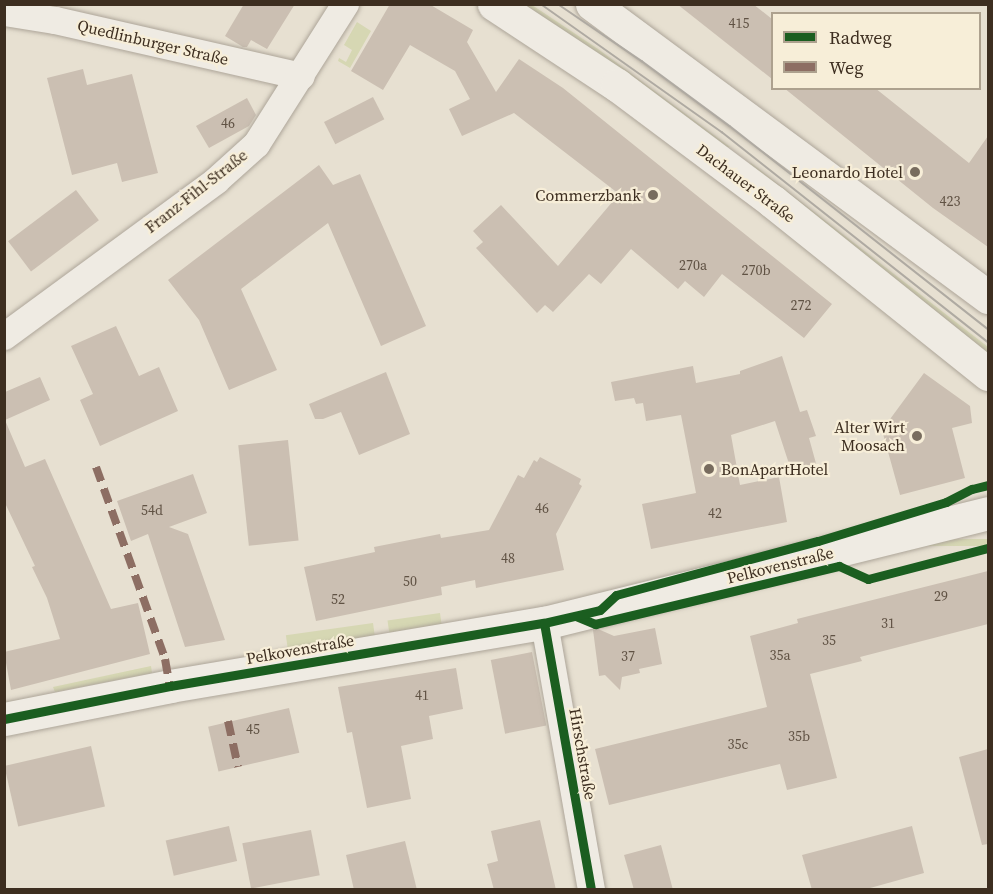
<!DOCTYPE html>
<meta charset="utf-8">
<style>
body{margin:0}
#map{position:relative;width:993px;height:894px;overflow:hidden;background:#e7e0d1;font-family:"Source Serif 4",serif}
div>[style]{position:absolute}
.green>*{inset:0;background:#d6d7b3;transform-origin:0 0}
.building>*{inset:0;background:#cbbfb2;transform-origin:0 0}
.roads{filter:drop-shadow(0 0 2px #ada599) drop-shadow(0 0 2px #ada599)}
.minor>*{height:27px;margin:-13.5px;padding:0 13.5px;transform-origin:13.5px;border-radius:13.5px;background:#efebe3}
.tertiary>*{height:33px;margin:-16.5px;padding:0 16.5px;transform-origin:16.5px;border-radius:16.5px;background:#efebe3}
.secondary>*{height:33px;margin:-16.5px;padding:0 16.5px;transform-origin:16.5px;border-radius:16.5px;background:#efebe3}
.tram>*{height:1.5px;margin:-0.75px;padding:0 0.75px;transform-origin:0.75px;border-radius:0.75px;background:#afaaa2}
.quiet>*{height:8px;margin-top:-4px;transform-origin:0;background:repeating-linear-gradient(90deg,#8d6e63 0 15px,transparent 0 23px)}
.cycleway>*{height:9px;margin:-4.5px;padding:0 4.5px;transform-origin:4.5px;border-radius:4.5px;background:#1b5e20}
.dots>*{width:16px;height:16px;translate:-50% -50%;box-sizing:border-box;border:3px solid #f7eed8;border-radius:50%}
span{translate:-50% -50%;white-space:nowrap;text-align:center;line-height:1.15;-webkit-text-stroke:4.5px #f7eed8;paint-order:stroke}
.number-label{font-size:14px;color:#605244}
.number-label span{-webkit-text-stroke-width:0}
.street-label{font-size:16px;color:#3d2e20}
.poi-label{font-size:16px;color:#3d2e20}
.right{translate:-100% -50%;text-align:right}
.left{translate:0 -50%;text-align:left}
.frame{position:absolute;inset:0;border:6px solid #3d2e20;pointer-events:none}
.legend{position:absolute;left:771px;top:12px;width:210px;height:78px;box-sizing:border-box;background:#f7eed8;border:2px solid #ada18e;margin:0;padding:8px 10px;list-style:none;font-size:18px;color:#3d2e20}
.legend li{display:flex;align-items:center;gap:12px;height:30px}
.legend b{width:30px;border:2px solid #ada18e}
</style>
<div id="map">
<div class="green">
<i style="clip-path:polygon(525px 5px,532px 5px,598px 49px,730px 147px,725px 147px)"></i>
<i style="clip-path:polygon(357px 22px,371px 31px,350px 68px,338px 61px,339px 58px,346px 62px,352px 50px,344px 45px)"></i>
<i style="clip-path:polygon(751px 163px,988px 347px,988px 357px,749px 166px)"></i>
<i style="left:988px;top:539px;width:7px;height:109px;rotate:90deg"></i>
<i style="left:440px;top:613px;width:14px;height:53px;rotate:82deg"></i>
<i style="left:373px;top:623px;width:14px;height:88px;rotate:82deg"></i>
<i style="clip-path:polygon(151px 666px,152px 673px,55px 692px,53px 687px)"></i>
</div>
<div class="building">
<i style="clip-path:polygon(244px 4px,295px 4px,267px 49px,251px 40px,247px 47px,243px 47px,225px 36px)"></i>
<i style="clip-path:polygon(390px 4px,429px 4px,473px 30px,467px 42px,496px 92px,519px 59px,563px 88px,832px 304px,804px 338px,722px 274px,704px 297px,685px 281px,678px 289px,631px 249px,601px 284px,589px 274px,553px 312px,545px 305px,537px 313px,476px 248px,483px 242px,473px 231px,501px 205px,558px 266px,619px 194px,514px 113px,462px 136px,449px 109px,470px 99px,455px 71px,410px 45px,383px 90px,351px 71px)"></i>
<i style="clip-path:polygon(677px 4px,753px 4px,772px 19px,772px 79px)"></i>
<i style="clip-path:polygon(83px 69px,87px 85px,132px 74px,158px 173px,122px 182px,117px 163px,72px 175px,47px 78px)"></i>
<i style="clip-path:polygon(784px 88px,875px 88px,969px 163px,988px 136px,988px 247px,933px 208px)"></i>
<i style="left:373px;top:97px;width:25px;height:55px;rotate:63deg"></i>
<i style="clip-path:polygon(247px 98px,256px 115px,249px 126px,209px 148px,196px 126px)"></i>
<i style="clip-path:polygon(319px 165px,333px 185px,360px 174px,426px 326px,381px 346px,328px 223px,241px 289px,277px 370px,229px 390px,199px 320px,168px 280px)"></i>
<i style="left:76px;top:190px;width:38px;height:85px;rotate:53deg"></i>
<i style="clip-path:polygon(116px 326px,139px 376px,159px 367px,178px 411px,100px 446px,80px 400px,93px 394px,71px 346px)"></i>
<i style="clip-path:polygon(782px 356px,800px 412px,807px 410px,816px 436px,809px 438px,817px 467px,792px 473px,775px 421px,731px 435px,740px 485px,779px 477px,787px 522px,651px 549px,642px 504px,696px 493px,681px 415px,646px 421px,643px 403px,636px 404px,634px 398px,615px 401px,611px 382px,693px 366px,696px 383px,740px 374px,740px 371px)"></i>
<i style="clip-path:polygon(386px 372px,410px 434px,359px 455px,341px 412px,323px 419px,315px 419px,309px 404px)"></i>
<i style="clip-path:polygon(924px 373px,970px 406px,972px 423px,952px 428px,965px 478px,900px 495px,882px 430px)"></i>
<i style="clip-path:polygon(40px 377px,50px 400px,5px 420px,25px 467px,45px 459px,111px 609px,138px 603px,150px 654px,11px 690px,4px 652px,60px 639px,47px 598px,32px 567px,35px 566px,5px 503px,5px 392px)"></i>
<i style="left:288px;top:440px;width:101px;height:50px;rotate:84deg"></i>
<i style="clip-path:polygon(540px 457px,581px 479px,579px 484px,582px 486px,556px 534px,564px 570px,476px 588px,475px 580px,441px 587px,442px 595px,316px 621px,304px 567px,375px 552px,374px 547px,440px 534px,441px 538px,489px 530px,518px 475px,524px 478px,534px 460px,537px 462px)"></i>
<i style="clip-path:polygon(193px 474px,207px 513px,169px 527px,188px 534px,225px 640px,185px 647px,148px 534px,131px 541px,117px 501px)"></i>
<i style="clip-path:polygon(988px 571px,988px 624px,860px 657px,862px 661px,810px 674px,837px 778px,787px 790px,780px 764px,609px 805px,595px 749px,767px 707px,750px 636px,798px 623px,797px 619px)"></i>
<i style="clip-path:polygon(655px 628px,662px 664px,639px 669px,640px 673px,622px 677px,620px 690px,605px 675px,599px 676px,593px 630px,598px 629px,614px 636px)"></i>
<i style="left:532px;top:652px;width:75px;height:42px;rotate:79deg"></i>
<i style="clip-path:polygon(456px 668px,463px 709px,429px 716px,433px 739px,401px 746px,411px 799px,367px 808px,352px 732px,347px 733px,338px 687px)"></i>
<i style="left:289px;top:708px;width:46px;height:83px;rotate:77deg"></i>
<i style="left:91px;top:746px;width:62px;height:89px;rotate:77deg"></i>
<i style="clip-path:polygon(988px 749px,988px 844px,982px 845px,959px 757px)"></i>
<i style="clip-path:polygon(540px 820px,556px 890px,494px 890px,487px 864px,498px 861px,491px 831px)"></i>
<i style="left:229px;top:826px;width:36px;height:65px;rotate:77deg"></i>
<i style="clip-path:polygon(912px 826px,924px 873px,863px 890px,812px 890px,802px 855px)"></i>
<i style="left:311px;top:830px;width:46px;height:70px;rotate:79deg"></i>
<i style="clip-path:polygon(405px 841px,417px 890px,354px 890px,346px 855px)"></i>
<i style="clip-path:polygon(661px 845px,673px 890px,634px 890px,624px 855px)"></i>
</div>
<div class="roads">
<div class="minor">
<i style="left:4px;top:12px;width:52px;rotate:8.9deg"></i>
<i style="left:55px;top:20px;width:252px;rotate:12.8deg"></i>
<i style="left:4px;top:336px;width:263px;rotate:-36.3deg"></i>
<i style="left:216px;top:180px;width:54px;rotate:-42deg"></i>
<i style="left:256px;top:144px;width:166px;rotate:-57.6deg"></i>
<i style="left:544px;top:623px;width:271px;rotate:80deg"></i>
</div>
<div class="tertiary">
<i style="left:4px;top:719px;width:169px;rotate:-11.2deg"></i>
<i style="left:170px;top:686px;width:379px;rotate:-9.6deg"></i>
<i style="left:544px;top:623px;width:457px;rotate:-13.9deg"></i>
</div>
<div class="secondary">
<i style="left:494px;top:4px;width:147px;rotate:33.4deg"></i>
<i style="left:617px;top:85px;width:194px;rotate:36.8deg"></i>
<i style="left:772px;top:201px;width:277px;rotate:38.7deg"></i>
<i style="left:592px;top:4px;width:493px;rotate:36.5deg"></i>
</div>
</div>
<div class="tram">
<i style="left:541px;top:4px;width:222px;rotate:35.3deg"></i>
<i style="left:722px;top:132px;width:339px;rotate:38.3deg"></i>
<i style="left:558px;top:4px;width:102px;rotate:34.2deg"></i>
<i style="left:642px;top:61px;width:109px;rotate:36.5deg"></i>
<i style="left:730px;top:126px;width:328px;rotate:38.2deg"></i>
</div>
<div class="quiet">
<i style="left:96px;top:467px;width:204px;rotate:70.2deg"></i>
<i style="left:165px;top:659px;width:27px;rotate:80deg"></i>
<i style="left:228px;top:721px;width:47px;rotate:77.7deg"></i>
</div>
<div class="cycleway">
<i style="left:576px;top:616px;width:21px;rotate:23deg"></i>
<i style="left:595px;top:624px;width:251px;rotate:-13.4deg"></i>
<i style="left:839px;top:566px;width:32px;rotate:24deg"></i>
<i style="left:868px;top:579px;width:124px;rotate:-14.5deg"></i>
<i style="left:544px;top:623px;width:271px;rotate:80deg"></i>
<i style="left:4px;top:719px;width:169px;rotate:-11.2deg"></i>
<i style="left:170px;top:686px;width:379px;rotate:-9.6deg"></i>
<i style="left:544px;top:623px;width:57px;rotate:-13.1deg"></i>
<i style="left:600px;top:610px;width:22px;rotate:-43deg"></i>
<i style="left:616px;top:595px;width:209px;rotate:-15deg"></i>
<i style="left:818px;top:541px;width:134px;rotate:-16.9deg"></i>
<i style="left:946px;top:502px;width:29px;rotate:-27deg"></i>
<i style="left:972px;top:489px;width:16px;rotate:-14deg"></i>
</div>
<div class="dots">
<i style="left:915px;top:172px;background:#786c5e"></i>
<i style="left:653px;top:195px;background:#786c5e"></i>
<i style="left:917px;top:436px;background:#786c5e"></i>
<i style="left:709px;top:469px;background:#786c5e"></i>
</div>
<div class="number-label">
<span style="left:739px;top:23px">415</span>
<span style="left:228px;top:123px">46</span>
<span style="left:950px;top:201px">423</span>
<span style="left:693px;top:265px">270a</span>
<span style="left:756px;top:270px">270b</span>
<span style="left:801px;top:305px">272</span>
<span style="left:542px;top:508px">46</span>
<span style="left:152px;top:510px">54d</span>
<span style="left:715px;top:513px">42</span>
<span style="left:508px;top:558px">48</span>
<span style="left:410px;top:581px">50</span>
<span style="left:941px;top:596px">29</span>
<span style="left:338px;top:599px">52</span>
<span style="left:888px;top:623px">31</span>
<span style="left:829px;top:640px">35</span>
<span style="left:780px;top:655px">35a</span>
<span style="left:628px;top:656px">37</span>
<span style="left:422px;top:695px">41</span>
<span style="left:253px;top:729px">45</span>
<span style="left:799px;top:736px">35b</span>
<span style="left:738px;top:744px">35c</span>
</div>
<div class="street-label">
<span style="left:153px;top:42px;rotate:13deg">Quedlinburger Straße</span>
<span style="left:746px;top:183px;rotate:37deg">Dachauer Straße</span>
<span style="left:196px;top:191px;rotate:-38deg">Franz-Fihl-Straße</span>
<span style="left:780px;top:565px;rotate:-14deg">Pelkovenstraße</span>
<span style="left:300px;top:649px;rotate:-10deg">Pelkovenstraße</span>
<span style="left:583px;top:754px;rotate:80deg">Hirschstraße</span>
</div>
<div class="poi-label">
<span class="right" style="left:903px;top:172px">Leonardo Hotel</span>
<span class="right" style="left:641px;top:195px">Commerzbank</span>
<span class="right" style="left:905px;top:436px">Alter Wirt<br>Moosach</span>
<span class="left" style="left:721px;top:469px">BonApartHotel</span>
</div>
<div class="frame"></div>
<ul class="legend">
<li><b style="height:8px;background:#1b5e20"></b>Radweg</li>
<li><b style="height:8px;background:#8d6e63"></b>Weg</li>
</ul>
</div>
